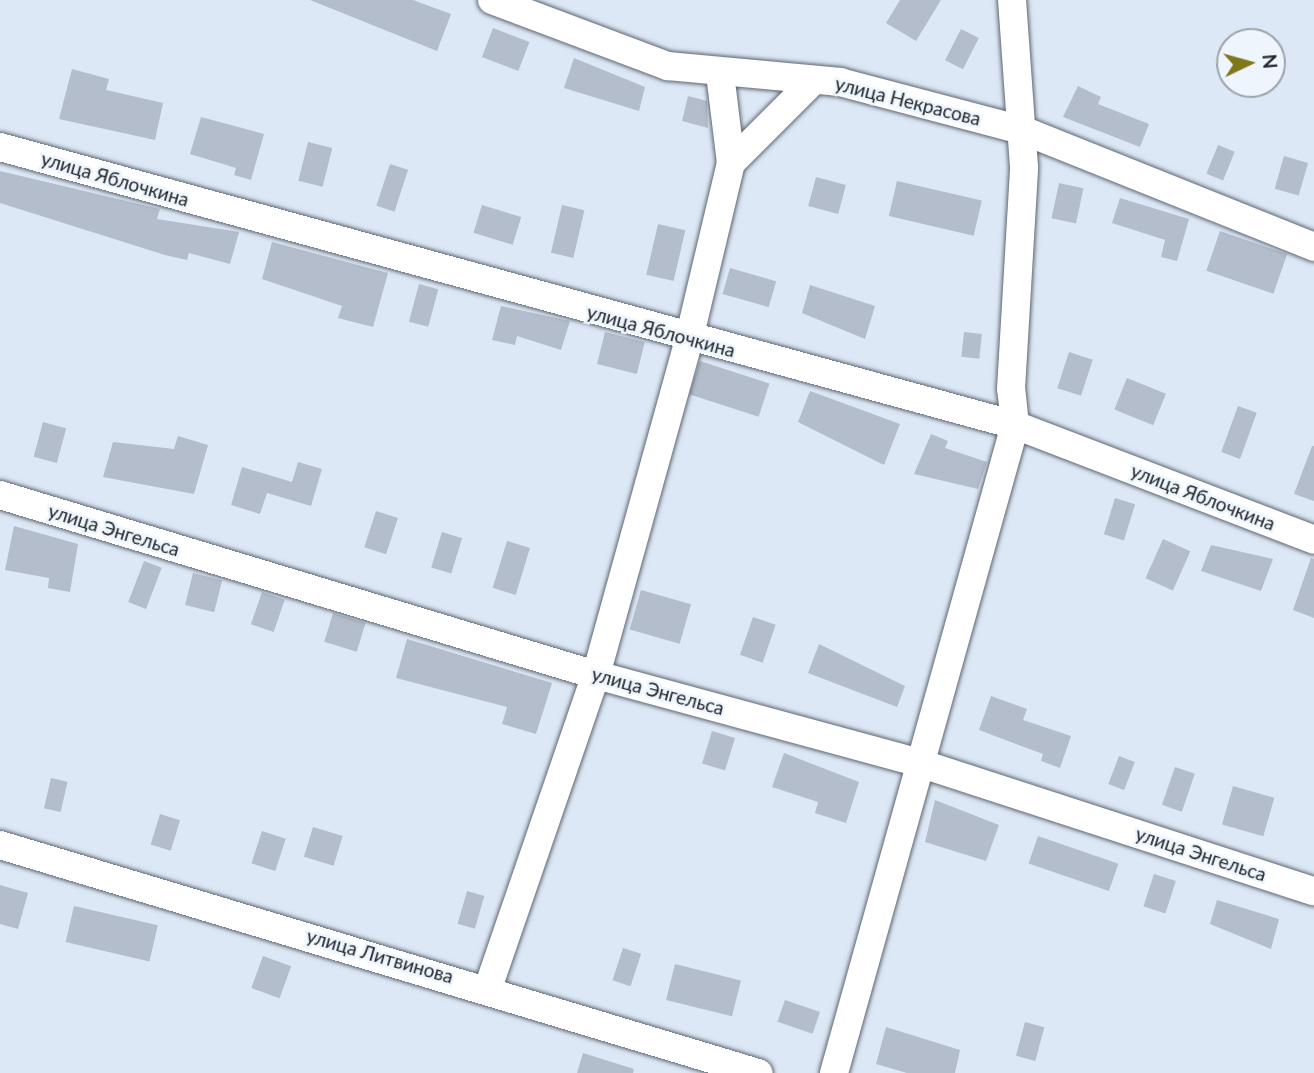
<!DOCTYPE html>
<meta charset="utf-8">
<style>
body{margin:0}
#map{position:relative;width:1314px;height:1073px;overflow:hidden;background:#dde8f6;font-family:Lato,sans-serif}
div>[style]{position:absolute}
.building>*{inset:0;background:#b3bdcb;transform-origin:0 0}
.roads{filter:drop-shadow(0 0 2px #5d6672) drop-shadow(0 0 2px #5d6672)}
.minor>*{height:28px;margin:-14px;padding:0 14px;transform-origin:14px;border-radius:14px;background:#fff}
span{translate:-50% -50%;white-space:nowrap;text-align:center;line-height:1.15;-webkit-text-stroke:5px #eef5fd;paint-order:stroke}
.street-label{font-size:19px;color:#23272c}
.north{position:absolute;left:1216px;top:28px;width:70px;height:70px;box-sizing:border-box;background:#eef5fd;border:2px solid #9da3a9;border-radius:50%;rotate:85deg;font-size:19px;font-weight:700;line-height:28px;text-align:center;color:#23272c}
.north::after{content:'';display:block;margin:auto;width:24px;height:32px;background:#80771c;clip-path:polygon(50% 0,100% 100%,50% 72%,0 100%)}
</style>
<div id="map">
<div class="building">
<i style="clip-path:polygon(310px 0,413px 0,451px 14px,437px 51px)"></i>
<i style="clip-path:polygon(900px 0,941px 0,916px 41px,886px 23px)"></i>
<i style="left:493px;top:28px;width:39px;height:31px;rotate:21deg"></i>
<i style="left:961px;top:29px;width:20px;height:35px;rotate:27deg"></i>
<i style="clip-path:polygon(574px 58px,645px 87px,639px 111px,564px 88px)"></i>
<i style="clip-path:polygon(72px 69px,109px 79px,106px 90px,163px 103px,155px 140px,59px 119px)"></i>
<i style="clip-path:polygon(1078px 86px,1101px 97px,1098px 104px,1149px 124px,1140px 147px,1063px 117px)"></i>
<i style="clip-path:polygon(688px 96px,707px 101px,708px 128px,682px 121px)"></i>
<i style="clip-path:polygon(201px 117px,264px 134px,251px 180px,234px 175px,236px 168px,190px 154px)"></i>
<i style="left:308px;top:142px;width:25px;height:40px;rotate:14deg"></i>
<i style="left:1218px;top:145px;width:18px;height:31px;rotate:22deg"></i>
<i style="left:1284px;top:156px;width:25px;height:34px;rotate:16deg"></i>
<i style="left:390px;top:164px;width:19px;height:44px;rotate:18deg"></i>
<i style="clip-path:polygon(0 171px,160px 209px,157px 219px,239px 232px,230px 264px,189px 253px,187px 260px,165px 255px,0 203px)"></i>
<i style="left:816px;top:177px;width:31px;height:30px;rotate:15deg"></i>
<i style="left:897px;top:181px;width:87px;height:36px;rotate:13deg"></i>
<i style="left:1059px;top:183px;width:25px;height:36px;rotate:12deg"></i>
<i style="clip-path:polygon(1120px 198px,1189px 219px,1177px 261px,1161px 257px,1165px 240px,1112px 223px)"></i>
<i style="left:482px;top:205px;width:41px;height:29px;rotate:17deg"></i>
<i style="left:562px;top:205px;width:23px;height:49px;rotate:13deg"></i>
<i style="left:658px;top:224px;width:28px;height:52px;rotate:13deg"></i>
<i style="left:1220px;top:231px;width:71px;height:42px;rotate:19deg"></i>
<i style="clip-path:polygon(272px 242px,388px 273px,373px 327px,338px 318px,342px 306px,262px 279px)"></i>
<i style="left:730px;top:268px;width:48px;height:27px;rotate:16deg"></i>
<i style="left:419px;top:284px;width:20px;height:39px;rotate:15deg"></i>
<i style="clip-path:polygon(810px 285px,875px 306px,865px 339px,802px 313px)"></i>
<i style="clip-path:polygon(501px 306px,570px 321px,561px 350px,517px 336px,515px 345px,492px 340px)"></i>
<i style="left:605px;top:332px;width:41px;height:33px;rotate:14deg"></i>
<i style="left:964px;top:332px;width:18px;height:25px;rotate:6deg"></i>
<i style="left:1069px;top:352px;width:25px;height:38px;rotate:18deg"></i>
<i style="left:700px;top:361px;width:73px;height:35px;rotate:18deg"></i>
<i style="left:1127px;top:378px;width:42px;height:34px;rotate:22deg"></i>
<i style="clip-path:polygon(810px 391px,900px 424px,884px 465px,798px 422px)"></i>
<i style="left:1238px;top:406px;width:20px;height:49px;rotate:20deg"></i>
<i style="left:43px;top:422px;width:24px;height:36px;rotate:15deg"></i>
<i style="clip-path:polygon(931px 434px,948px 441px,945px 448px,987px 462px,978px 489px,914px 474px)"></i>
<i style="clip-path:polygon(178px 436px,208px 445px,194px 494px,103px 477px,113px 442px,174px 449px)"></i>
<i style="clip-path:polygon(1312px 446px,1314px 446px,1314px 501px,1294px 494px)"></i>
<i style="clip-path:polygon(298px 462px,322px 469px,311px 506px,267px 493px,260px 514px,231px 505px,242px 467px,292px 482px)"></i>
<i style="left:1115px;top:498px;width:21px;height:38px;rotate:17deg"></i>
<i style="left:376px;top:511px;width:23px;height:38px;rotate:18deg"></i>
<i style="clip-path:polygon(14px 526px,78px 544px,70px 592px,48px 588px,49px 578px,5px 570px)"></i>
<i style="left:442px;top:532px;width:21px;height:37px;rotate:17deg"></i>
<i style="left:1163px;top:539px;width:30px;height:43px;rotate:24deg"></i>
<i style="left:507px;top:541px;width:24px;height:49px;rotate:17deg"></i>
<i style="clip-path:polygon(1211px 545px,1273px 559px,1261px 591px,1201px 571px)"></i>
<i style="clip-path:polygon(1311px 558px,1314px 559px,1314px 618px,1293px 610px)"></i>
<i style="left:144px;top:561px;width:19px;height:44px;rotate:21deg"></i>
<i style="left:193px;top:573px;width:30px;height:33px;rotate:14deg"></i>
<i style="left:641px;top:590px;width:52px;height:41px;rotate:16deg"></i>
<i style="left:262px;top:592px;width:24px;height:34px;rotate:19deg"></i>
<i style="left:333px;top:613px;width:34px;height:30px;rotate:17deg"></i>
<i style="left:753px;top:617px;width:24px;height:40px;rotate:19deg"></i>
<i style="clip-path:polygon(407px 639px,552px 683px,536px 734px,502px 724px,507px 707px,396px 678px)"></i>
<i style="clip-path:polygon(819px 644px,905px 686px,897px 707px,808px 673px)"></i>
<i style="clip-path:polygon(991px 696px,1027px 709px,1023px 720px,1071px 736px,1060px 768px,1041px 761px,1043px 754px,979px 730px)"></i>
<i style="left:712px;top:731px;width:24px;height:34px;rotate:17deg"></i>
<i style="clip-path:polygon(784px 753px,859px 782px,846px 823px,815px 813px,818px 802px,772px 787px)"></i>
<i style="left:1119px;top:756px;width:17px;height:30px;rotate:21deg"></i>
<i style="left:1175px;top:767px;width:21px;height:40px;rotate:19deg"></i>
<i style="left:51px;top:778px;width:17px;height:31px;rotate:13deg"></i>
<i style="left:1233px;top:786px;width:43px;height:40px;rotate:16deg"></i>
<i style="clip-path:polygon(935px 800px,999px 825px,986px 861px,925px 842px)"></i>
<i style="left:160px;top:814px;width:21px;height:32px;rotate:17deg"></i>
<i style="left:313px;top:827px;width:31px;height:31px;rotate:17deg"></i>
<i style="left:262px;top:831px;width:25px;height:34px;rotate:18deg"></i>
<i style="left:1038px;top:836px;width:85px;height:29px;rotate:19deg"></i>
<i style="left:1154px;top:874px;width:23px;height:34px;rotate:18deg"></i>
<i style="clip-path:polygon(0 885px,28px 893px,18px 929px,0 924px)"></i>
<i style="left:467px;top:891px;width:18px;height:34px;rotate:16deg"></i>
<i style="clip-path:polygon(1217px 900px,1279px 919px,1271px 949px,1210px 924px)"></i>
<i style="left:74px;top:906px;width:86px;height:37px;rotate:13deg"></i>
<i style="left:623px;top:948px;width:19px;height:34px;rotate:18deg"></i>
<i style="left:263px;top:956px;width:30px;height:34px;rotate:20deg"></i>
<i style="left:675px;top:964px;width:68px;height:37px;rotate:14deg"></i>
<i style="left:785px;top:1000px;width:37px;height:23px;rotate:19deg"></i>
<i style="left:1025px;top:1022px;width:20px;height:35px;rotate:15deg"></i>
<i style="clip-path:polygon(886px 1027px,960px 1050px,955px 1073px,907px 1073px,876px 1064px)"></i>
<i style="clip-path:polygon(583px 1053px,634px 1069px,633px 1073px,577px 1073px)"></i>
</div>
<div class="roads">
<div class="minor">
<i style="left:492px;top:0;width:188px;rotate:20.6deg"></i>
<i style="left:668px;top:66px;width:173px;rotate:5.3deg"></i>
<i style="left:840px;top:82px;width:188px;rotate:14.8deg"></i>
<i style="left:1022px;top:130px;width:315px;rotate:21.8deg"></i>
<i style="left:0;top:147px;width:1052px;rotate:15.32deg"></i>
<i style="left:1015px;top:425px;width:320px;rotate:21deg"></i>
<i style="left:731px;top:163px;width:117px;rotate:-45deg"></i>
<i style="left:0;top:495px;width:623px;rotate:16.81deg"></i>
<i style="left:596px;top:675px;width:335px;rotate:15.2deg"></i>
<i style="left:919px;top:763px;width:415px;rotate:18deg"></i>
<i style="left:0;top:845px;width:792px;rotate:16.74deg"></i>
<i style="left:488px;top:988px;width:331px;rotate:-71deg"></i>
<i style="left:596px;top:675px;width:349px;rotate:-74.5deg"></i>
<i style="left:689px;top:339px;width:181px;rotate:-76.6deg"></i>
<i style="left:731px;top:163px;width:90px;rotate:-97deg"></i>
<i style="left:834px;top:1073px;width:673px;rotate:-74.39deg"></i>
<i style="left:1015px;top:425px;width:36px;rotate:-96deg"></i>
<i style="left:1011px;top:389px;width:222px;rotate:-86.6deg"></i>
<i style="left:1024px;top:167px;width:167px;rotate:-94.1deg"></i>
</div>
</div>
<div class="street-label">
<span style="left:908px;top:101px;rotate:14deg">улица Некрасова</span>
<span style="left:115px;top:179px;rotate:16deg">улица Яблочкина</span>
<span style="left:661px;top:331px;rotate:15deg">улица Яблочкина</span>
<span style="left:1203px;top:497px;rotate:21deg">улица Яблочкина</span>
<span style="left:114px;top:530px;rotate:17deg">улица Энгельса</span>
<span style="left:658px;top:691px;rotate:15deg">улица Энгельса</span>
<span style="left:1201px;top:854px;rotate:18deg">улица Энгельса</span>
<span style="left:380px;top:956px;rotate:16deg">улица Литвинова</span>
</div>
<div class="north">N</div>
</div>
